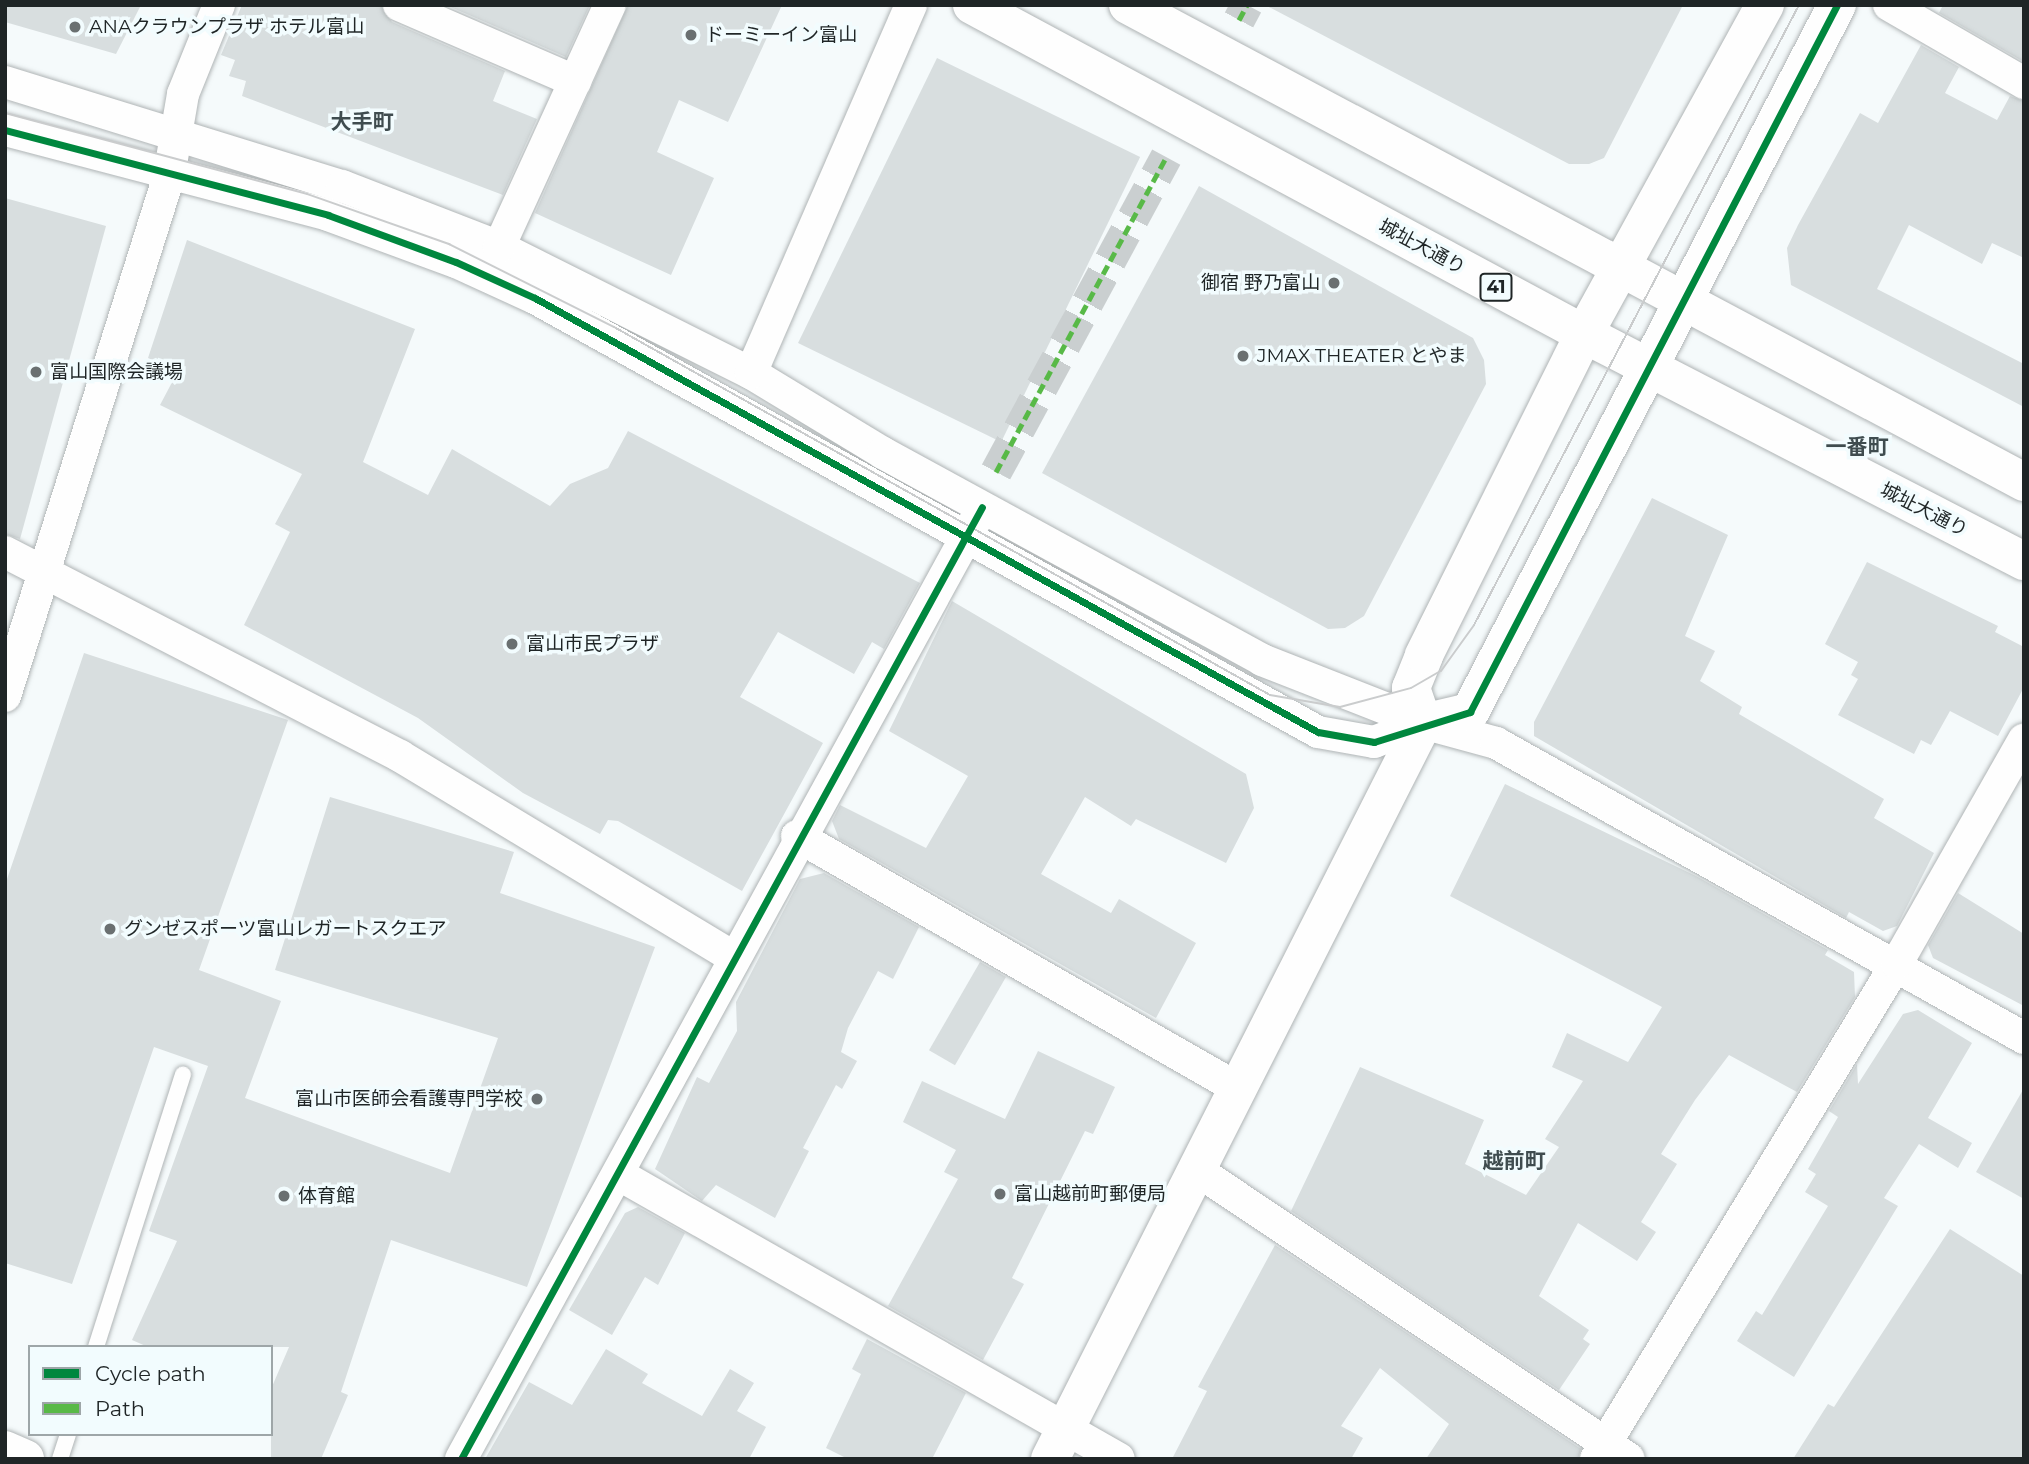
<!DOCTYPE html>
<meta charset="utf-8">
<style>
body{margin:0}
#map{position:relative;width:2029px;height:1464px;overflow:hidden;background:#f5fafb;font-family:Montserrat,"Noto Sans JP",sans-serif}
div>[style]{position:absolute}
.building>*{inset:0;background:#d8dedf;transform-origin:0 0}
.street-tunnel>*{height:32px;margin-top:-16px;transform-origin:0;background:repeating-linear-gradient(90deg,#cacfd0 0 32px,transparent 0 48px)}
.roads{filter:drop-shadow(0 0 2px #afb4b5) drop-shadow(0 0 2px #afb4b5)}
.lane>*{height:16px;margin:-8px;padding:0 8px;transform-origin:8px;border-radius:8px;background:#fefefe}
.street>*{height:32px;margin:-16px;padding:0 16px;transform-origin:16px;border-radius:16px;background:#fefefe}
.secondary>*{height:38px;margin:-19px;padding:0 19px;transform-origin:19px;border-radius:19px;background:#fefefe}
.highway>*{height:38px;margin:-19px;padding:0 19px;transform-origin:19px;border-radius:19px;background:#fefefe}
.tram>*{height:2px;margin:-1px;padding:0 1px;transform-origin:1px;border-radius:1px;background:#cacccd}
.quiet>*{height:5px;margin-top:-2.5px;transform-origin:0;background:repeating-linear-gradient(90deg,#58b947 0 10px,transparent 0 15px)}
.cycleway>*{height:7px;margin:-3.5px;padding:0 3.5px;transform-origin:3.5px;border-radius:3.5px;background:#00873e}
.dots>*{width:19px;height:19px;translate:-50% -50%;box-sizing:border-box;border:4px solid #f2fcfe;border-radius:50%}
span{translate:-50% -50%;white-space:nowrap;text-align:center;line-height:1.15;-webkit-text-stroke:7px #f2fcfe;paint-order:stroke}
.shield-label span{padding:2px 5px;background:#f2fcfe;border:2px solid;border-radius:5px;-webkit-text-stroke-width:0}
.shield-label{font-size:18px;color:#1f2526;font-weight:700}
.poi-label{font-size:19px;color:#1f2526}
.left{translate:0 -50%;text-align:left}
.right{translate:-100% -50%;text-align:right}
.street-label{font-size:19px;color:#1f2526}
.neighbourhood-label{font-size:21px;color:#3f4c4f;font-weight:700}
.frame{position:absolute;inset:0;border:7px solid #1f2526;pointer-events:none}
.legend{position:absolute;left:28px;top:1345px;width:245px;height:91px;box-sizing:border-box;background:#f2fcfe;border:2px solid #9ea6a8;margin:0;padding:9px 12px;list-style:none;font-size:21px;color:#1f2526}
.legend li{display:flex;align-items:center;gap:14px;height:35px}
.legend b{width:35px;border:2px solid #9ea6a8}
</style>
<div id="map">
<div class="building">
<i style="clip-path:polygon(5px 5px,141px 5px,116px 54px,5px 22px)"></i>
<i style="clip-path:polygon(242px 5px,381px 5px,392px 22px,505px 71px,493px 101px,537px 119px,503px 195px,242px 96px,246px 81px,229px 76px,235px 60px,221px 55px)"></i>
<i style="clip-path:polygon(446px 5px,590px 5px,566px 57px)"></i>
<i style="clip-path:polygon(628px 5px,782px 5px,728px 122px,679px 100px,657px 152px,714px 178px,671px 275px,535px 213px)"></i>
<i style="clip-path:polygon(1265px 5px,1683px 5px,1604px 158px,1589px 164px,1569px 164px)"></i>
<i style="clip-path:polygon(1943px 5px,2024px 5px,2024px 62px,1939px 13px)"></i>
<i style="clip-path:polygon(1921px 45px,1959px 67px,1945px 93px,1997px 120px,2010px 96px,2024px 101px,2024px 258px,1992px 243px,1982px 264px,1909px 225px,1877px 289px,2024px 364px,2024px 407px,1791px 285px,1787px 248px,1798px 225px,1860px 113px,1878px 123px)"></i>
<i style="left:937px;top:58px;width:226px;height:317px;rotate:26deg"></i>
<i style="clip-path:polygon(1199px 186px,1473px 338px,1484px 360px,1486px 384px,1364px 616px,1345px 628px,1328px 629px,1042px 473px)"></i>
<i style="clip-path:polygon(5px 198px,106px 226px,20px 539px,5px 534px)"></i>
<i style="clip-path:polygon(187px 240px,415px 329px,363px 462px,428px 495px,452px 449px,550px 506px,570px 484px,608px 468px,628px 431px,920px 583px,884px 649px,872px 642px,854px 674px,778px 632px,740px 697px,823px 743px,742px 891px,618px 821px,608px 820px,600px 834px,523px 793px,418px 718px,244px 625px,290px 532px,275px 524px,302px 474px,160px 405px,178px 371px,148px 358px)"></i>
<i style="clip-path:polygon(1652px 498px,1728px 535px,1685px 636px,1715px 651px,1700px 681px,1742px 707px,1739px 714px,1884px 799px,1874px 818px,1934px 853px,1897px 926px,1883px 931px,1849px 912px,1846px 918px,1534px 736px,1534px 722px)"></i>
<i style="clip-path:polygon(1867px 562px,1998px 626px,1995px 632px,2024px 647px,2024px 687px,1998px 736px,1950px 711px,1931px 745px,1921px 740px,1914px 754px,1838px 715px,1858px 679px,1851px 675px,1858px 662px,1825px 644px)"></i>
<i style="clip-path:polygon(952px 601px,1246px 774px,1254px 808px,1226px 863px,1136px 819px,1131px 826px,1085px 797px,1041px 874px,1111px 913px,1119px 899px,1196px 943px,1156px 1018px,839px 839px,832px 821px,840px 805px,926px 848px,968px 776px,889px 731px)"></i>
<i style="clip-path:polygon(84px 653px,288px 720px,199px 970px,281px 1001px,245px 1098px,450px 1173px,498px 1038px,275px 970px,330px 797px,514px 852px,500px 893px,655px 947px,527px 1287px,391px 1240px,341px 1392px,348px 1395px,321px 1459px,271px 1459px,271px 1389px,289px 1347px,148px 1347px,132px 1340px,177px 1241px,149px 1231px,208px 1066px,154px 1047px,72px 1284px,5px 1263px,5px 885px)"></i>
<i style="clip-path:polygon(1505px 784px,1696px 876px,1828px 950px,1825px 955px,1854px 972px,1855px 997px,1797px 1092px,1729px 1055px,1695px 1100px,1661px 1154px,1677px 1164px,1641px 1222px,1656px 1232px,1637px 1261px,1578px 1223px,1539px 1296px,1589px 1330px,1583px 1339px,1590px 1344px,1559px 1390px,1291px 1211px,1360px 1067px,1484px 1120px,1465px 1164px,1526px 1195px,1559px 1147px,1545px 1139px,1583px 1081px,1552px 1067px,1567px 1033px,1628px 1062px,1662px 1007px,1450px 896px)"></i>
<i style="clip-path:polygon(824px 873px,919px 927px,893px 979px,878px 971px,848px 1028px,841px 1052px,857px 1061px,842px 1089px,836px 1085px,803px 1148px,809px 1151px,775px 1218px,716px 1185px,702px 1201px,655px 1169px,697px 1077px,709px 1083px,737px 1031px,736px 1002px,800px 879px)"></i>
<i style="clip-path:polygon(1958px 893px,2024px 934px,2024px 1006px,1933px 958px,1928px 945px)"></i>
<i style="left:980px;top:962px;width:30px;height:102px;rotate:30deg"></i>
<i style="clip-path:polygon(1918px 1010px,1972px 1043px,1928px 1118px,1972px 1143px,1958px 1168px,1919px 1144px,1884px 1198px,1898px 1206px,1794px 1377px,1737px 1341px,1756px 1311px,1762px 1315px,1828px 1206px,1805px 1192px,1816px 1174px,1808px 1169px,1838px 1117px,1829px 1111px,1857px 1064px,1858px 1084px,1903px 1014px)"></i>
<i style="clip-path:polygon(1038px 1051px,1115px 1087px,1093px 1134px,1085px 1131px,1012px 1278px,1024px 1284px,983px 1360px,888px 1306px,958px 1179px,944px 1172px,956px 1150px,903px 1122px,922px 1081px,1005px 1119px)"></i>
<i style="clip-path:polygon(2024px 1088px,2024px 1199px,1976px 1172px)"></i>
<i style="clip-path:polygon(638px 1207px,685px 1233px,658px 1285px,645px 1277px,612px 1335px,569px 1310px,625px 1213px)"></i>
<i style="clip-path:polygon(1950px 1229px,2024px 1276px,2024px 1459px,1793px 1459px,1828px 1404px,1834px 1407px)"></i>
<i style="clip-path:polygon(1275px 1245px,1581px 1449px,1578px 1459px,1426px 1459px,1449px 1424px,1380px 1368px,1341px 1426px,1363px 1438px,1351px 1459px,1172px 1459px,1207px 1391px,1198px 1387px)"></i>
<i style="clip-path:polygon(867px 1339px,966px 1393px,932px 1459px,848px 1459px,826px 1448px,861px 1374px,852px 1369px)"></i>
<i style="clip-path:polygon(606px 1349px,648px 1374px,642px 1383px,702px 1416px,730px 1369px,754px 1383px,737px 1411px,766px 1427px,749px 1459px,485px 1459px,529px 1382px,572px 1405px)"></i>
</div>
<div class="street-tunnel">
<i style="left:1239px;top:20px;width:17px;rotate:-62deg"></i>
<i style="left:996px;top:472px;width:358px;rotate:-61.6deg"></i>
</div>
<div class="roads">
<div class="lane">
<i style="left:96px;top:1347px;width:286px;rotate:-72.3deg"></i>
<i style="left:60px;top:1459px;width:26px;rotate:-72deg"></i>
</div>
<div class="street">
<i style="left:399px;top:5px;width:192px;rotate:23.4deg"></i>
<i style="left:1889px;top:5px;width:156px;rotate:30deg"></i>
<i style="left:5px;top:82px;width:353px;rotate:17.2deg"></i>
<i style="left:342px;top:186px;width:168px;rotate:21.2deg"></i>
<i style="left:499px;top:247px;width:282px;rotate:26.6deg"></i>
<i style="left:751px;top:373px;width:154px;rotate:31.2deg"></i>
<i style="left:883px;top:453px;width:432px;rotate:28.6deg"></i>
<i style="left:1262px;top:660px;width:173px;rotate:21.4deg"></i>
<i style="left:1423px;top:723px;width:76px;rotate:15.3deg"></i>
<i style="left:1496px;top:743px;width:605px;rotate:29.19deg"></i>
<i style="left:5px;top:130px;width:334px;rotate:14.7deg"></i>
<i style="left:328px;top:215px;width:136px;rotate:20.2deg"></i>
<i style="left:456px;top:262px;width:87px;rotate:24.5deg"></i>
<i style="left:535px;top:298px;width:895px;rotate:29deg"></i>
<i style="left:1318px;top:732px;width:57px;rotate:10.1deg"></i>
<i style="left:1374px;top:742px;width:53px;rotate:-21.2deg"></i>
<i style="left:499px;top:247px;width:266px;rotate:-65.4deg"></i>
<i style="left:751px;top:373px;width:401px;rotate:-66.5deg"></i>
<i style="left:5px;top:552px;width:445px;rotate:27.3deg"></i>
<i style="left:400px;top:756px;width:388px;rotate:31.1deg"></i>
<i style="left:5px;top:696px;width:545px;rotate:-72.5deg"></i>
<i style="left:169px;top:176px;width:83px;rotate:-80.3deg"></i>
<i style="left:183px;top:94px;width:96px;rotate:-68deg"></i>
<i style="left:797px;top:836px;width:509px;rotate:29.79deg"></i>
<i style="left:1198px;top:1171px;width:518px;rotate:33.75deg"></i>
<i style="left:618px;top:1174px;width:576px;rotate:29.63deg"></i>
<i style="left:461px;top:1459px;width:1070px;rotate:-61.28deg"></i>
<i style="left:1596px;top:1459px;width:580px;rotate:-58.75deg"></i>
<i style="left:1897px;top:963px;width:257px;rotate:-60.4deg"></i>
</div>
<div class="secondary">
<i style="left:1423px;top:723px;width:48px;rotate:-13.2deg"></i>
<i style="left:1470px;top:712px;width:797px;rotate:-62.57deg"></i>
<i style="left:5px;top:1450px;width:22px;rotate:24deg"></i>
<i style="left:1050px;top:1459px;width:825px;rotate:-63.12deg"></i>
<i style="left:1423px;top:723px;width:37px;rotate:-109deg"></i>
<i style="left:1411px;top:688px;width:35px;rotate:-68deg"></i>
<i style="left:1424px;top:655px;width:359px;rotate:-63.5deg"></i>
<i style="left:1584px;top:334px;width:376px;rotate:-61.2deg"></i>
</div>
<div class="highway">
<i style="left:972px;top:5px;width:695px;rotate:28.26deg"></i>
<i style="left:1584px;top:334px;width:495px;rotate:27.3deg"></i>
<i style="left:1128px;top:5px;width:1015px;rotate:28.03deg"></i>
</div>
</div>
<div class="tram">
<i style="left:5px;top:113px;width:313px;rotate:15deg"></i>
<i style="left:307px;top:194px;width:151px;rotate:19.4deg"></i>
<i style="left:449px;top:244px;width:185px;rotate:26.7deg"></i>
<i style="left:614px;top:327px;width:752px;rotate:29.29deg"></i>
<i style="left:1270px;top:695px;width:71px;rotate:9.7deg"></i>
<i style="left:1340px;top:707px;width:73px;rotate:-15deg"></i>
<i style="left:1411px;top:688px;width:34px;rotate:-30deg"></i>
<i style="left:1441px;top:671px;width:57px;rotate:-54.3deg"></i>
<i style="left:1474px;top:625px;width:700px;rotate:-62.34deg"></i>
</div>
<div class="quiet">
<i style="left:1239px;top:20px;width:17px;rotate:-62deg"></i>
<i style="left:996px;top:472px;width:358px;rotate:-61.6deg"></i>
</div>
<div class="cycleway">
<i style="left:5px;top:130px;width:334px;rotate:14.7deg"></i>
<i style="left:328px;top:215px;width:136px;rotate:20.2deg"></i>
<i style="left:456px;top:262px;width:87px;rotate:24.5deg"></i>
<i style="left:535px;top:298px;width:895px;rotate:29deg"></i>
<i style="left:1318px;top:732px;width:57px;rotate:10.1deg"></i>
<i style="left:1374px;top:742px;width:101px;rotate:-17.4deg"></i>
<i style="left:1470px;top:712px;width:797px;rotate:-62.57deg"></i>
<i style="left:461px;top:1459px;width:1085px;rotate:-61.31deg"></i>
</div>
<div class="dots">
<i style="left:75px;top:27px;background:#6a7071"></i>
<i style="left:691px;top:35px;background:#6a7071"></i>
<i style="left:1334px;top:283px;background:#6a7071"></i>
<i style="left:1243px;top:356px;background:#6a7071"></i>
<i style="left:36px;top:372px;background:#6a7071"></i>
<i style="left:512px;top:644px;background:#6a7071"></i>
<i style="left:110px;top:929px;background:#6a7071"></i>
<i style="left:537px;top:1099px;background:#6a7071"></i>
<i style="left:1000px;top:1194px;background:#6a7071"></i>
<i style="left:284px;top:1196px;background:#6a7071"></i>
</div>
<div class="shield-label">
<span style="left:1496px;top:287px">41</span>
</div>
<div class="poi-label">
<span class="left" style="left:89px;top:27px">ANAクラウンプラザ ホテル富山</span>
<span class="left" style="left:705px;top:35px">ドーミーイン富山</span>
<span class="right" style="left:1320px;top:283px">御宿 野乃富山</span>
<span class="left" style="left:1257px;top:356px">JMAX THEATER とやま</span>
<span class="left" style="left:50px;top:372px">富山国際会議場</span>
<span class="left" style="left:526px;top:644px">富山市民プラザ</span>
<span class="left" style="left:124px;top:929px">グンゼスポーツ富山レガートスクエア</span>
<span class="right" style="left:523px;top:1099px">富山市医師会看護専門学校</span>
<span class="left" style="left:1014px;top:1194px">富山越前町郵便局</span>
<span class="left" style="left:298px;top:1196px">体育館</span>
</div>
<div class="street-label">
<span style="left:1422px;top:247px;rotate:28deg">城址大通り</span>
<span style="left:1924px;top:510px;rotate:27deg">城址大通り</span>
</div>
<div class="neighbourhood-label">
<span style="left:362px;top:122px">大手町</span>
<span style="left:1857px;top:447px">一番町</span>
<span style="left:1514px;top:1161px">越前町</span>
</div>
<div class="frame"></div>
<ul class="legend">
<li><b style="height:9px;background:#00873e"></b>Cycle path</li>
<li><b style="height:9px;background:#58b947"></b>Path</li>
</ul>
</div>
